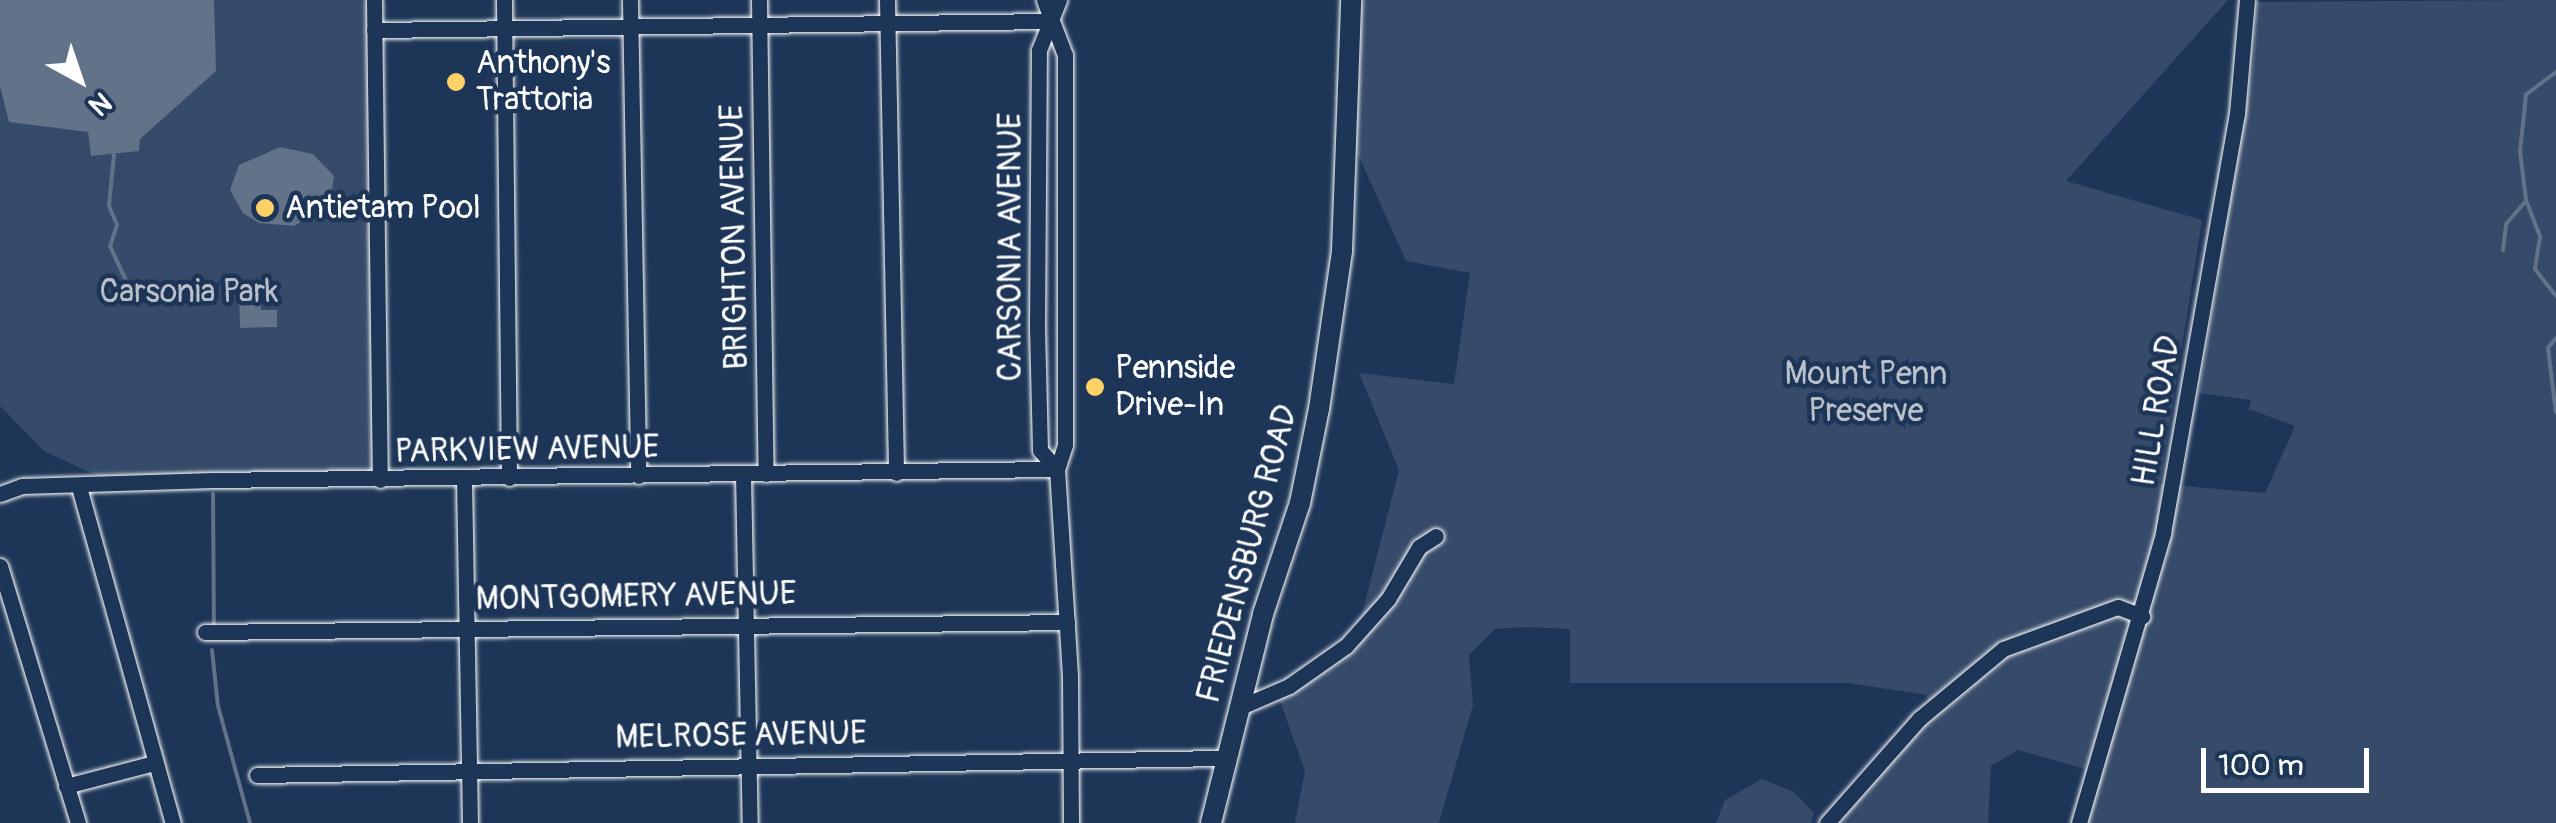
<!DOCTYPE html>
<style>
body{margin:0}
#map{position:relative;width:2556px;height:823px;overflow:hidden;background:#1d3557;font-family:Pangolin,sans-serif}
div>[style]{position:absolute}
.green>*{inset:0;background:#364b69}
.water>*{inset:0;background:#617289}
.stream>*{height:4px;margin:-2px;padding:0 2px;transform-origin:2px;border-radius:2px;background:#617289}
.roads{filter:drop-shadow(0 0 2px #fff) drop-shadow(0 0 2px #fff)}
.minor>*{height:15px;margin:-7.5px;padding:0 7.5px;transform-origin:7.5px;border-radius:7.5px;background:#1d3557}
.major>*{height:20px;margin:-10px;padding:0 10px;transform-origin:10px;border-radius:10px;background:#1d3557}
.dots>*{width:28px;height:28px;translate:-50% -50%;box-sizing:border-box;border:5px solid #1d3557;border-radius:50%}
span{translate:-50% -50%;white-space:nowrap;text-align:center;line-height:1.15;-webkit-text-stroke:9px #1d3557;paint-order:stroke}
.poi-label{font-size:32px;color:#fff}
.left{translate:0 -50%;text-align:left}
.street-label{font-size:32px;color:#fff}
.park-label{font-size:32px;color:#b9c0ca}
.north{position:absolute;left:30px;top:30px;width:100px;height:100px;-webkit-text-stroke:8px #1d3557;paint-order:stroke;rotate:140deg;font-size:28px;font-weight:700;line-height:40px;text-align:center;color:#fff}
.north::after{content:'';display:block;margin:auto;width:35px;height:45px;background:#fff;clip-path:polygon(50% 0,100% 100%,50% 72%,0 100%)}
.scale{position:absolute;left:2201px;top:748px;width:168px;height:45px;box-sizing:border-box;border:5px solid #fff;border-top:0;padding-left:12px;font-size:30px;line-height:35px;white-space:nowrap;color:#fff;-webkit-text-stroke:8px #1d3557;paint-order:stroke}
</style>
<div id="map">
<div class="green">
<i style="clip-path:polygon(0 0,374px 0,380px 480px,104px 479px,44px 451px,0 406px)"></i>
<i style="clip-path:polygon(1362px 0,2228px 0,2066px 181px,2202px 220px,2160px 484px,2265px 493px,2295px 426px,2249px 409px,2251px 400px,2199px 393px,2253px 66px,2257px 2px,2556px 0,2556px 823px,2075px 823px,2085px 769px,2018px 750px,1991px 766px,1988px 823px,1841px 823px,1870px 782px,1934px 716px,1926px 695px,1848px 683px,1570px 683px,1570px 629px,1527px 627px,1495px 629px,1469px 655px,1473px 705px,1439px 823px,1295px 823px,1305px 771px,1280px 701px,1359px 626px,1399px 470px,1359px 373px,1454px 384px,1470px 273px,1406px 261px,1356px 150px)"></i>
<i style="clip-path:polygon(1762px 779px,1794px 792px,1814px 813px,1811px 823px,1716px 823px,1725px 800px)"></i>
</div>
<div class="water">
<i style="clip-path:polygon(0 0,214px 0,216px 71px,140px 139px,139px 151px,91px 156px,88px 132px,9px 122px,0 86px)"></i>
<i style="clip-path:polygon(280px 147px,313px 154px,334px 176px,330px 205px,294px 226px,259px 223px,243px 213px,230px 190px,239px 165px)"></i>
<i style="clip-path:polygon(260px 285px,261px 310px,277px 310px,277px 327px,240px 328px,239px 286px)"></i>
</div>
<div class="stream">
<i style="left:2556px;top:72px;width:38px;rotate:143deg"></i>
<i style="left:2526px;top:95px;width:56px;rotate:96.1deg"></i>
<i style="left:2520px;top:151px;width:49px;rotate:83deg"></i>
<i style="left:2526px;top:200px;width:40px;rotate:69deg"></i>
<i style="left:2540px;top:237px;width:32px;rotate:99deg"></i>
<i style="left:2535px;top:269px;width:34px;rotate:52deg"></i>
<i style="left:114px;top:155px;width:51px;rotate:95.6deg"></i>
<i style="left:109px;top:206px;width:21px;rotate:67deg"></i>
<i style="left:117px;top:225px;width:22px;rotate:108deg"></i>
<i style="left:110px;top:246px;width:45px;rotate:65.1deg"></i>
<i style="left:2503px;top:250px;width:26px;rotate:-83deg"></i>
<i style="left:2506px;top:224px;width:29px;rotate:-49deg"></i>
<i style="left:2556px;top:338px;width:13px;rotate:129deg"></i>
<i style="left:2548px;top:348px;width:65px;rotate:83deg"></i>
<i style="left:213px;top:494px;width:132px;rotate:89.6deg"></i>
<i style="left:212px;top:650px;width:56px;rotate:83.9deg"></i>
<i style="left:218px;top:706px;width:121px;rotate:74.7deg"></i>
</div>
<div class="roads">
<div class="minor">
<i style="left:374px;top:0;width:480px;rotate:89.3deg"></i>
<i style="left:504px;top:0;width:478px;rotate:89.4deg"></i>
<i style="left:630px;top:0;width:476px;rotate:89deg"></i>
<i style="left:759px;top:0;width:474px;rotate:89.2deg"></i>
<i style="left:887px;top:0;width:473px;rotate:88.9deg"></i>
<i style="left:1044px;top:0;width:59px;rotate:69.1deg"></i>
<i style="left:1065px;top:55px;width:390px;rotate:90deg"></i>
<i style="left:1065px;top:445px;width:25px;rotate:108deg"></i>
<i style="left:1057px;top:469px;width:208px;rotate:86.4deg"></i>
<i style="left:1070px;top:677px;width:146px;rotate:89.6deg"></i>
<i style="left:374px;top:30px;width:677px;rotate:-0.76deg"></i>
<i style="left:1057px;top:469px;width:25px;rotate:-132deg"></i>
<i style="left:1040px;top:450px;width:123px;rotate:-91.4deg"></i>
<i style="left:1037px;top:327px;width:277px;rotate:-89.6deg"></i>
<i style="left:1039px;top:50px;width:54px;rotate:-68.2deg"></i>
<i style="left:743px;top:474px;width:349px;rotate:88.9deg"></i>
<i style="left:464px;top:479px;width:344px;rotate:89deg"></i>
<i style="left:79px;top:487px;width:349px;rotate:74.4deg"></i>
<i style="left:0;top:494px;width:23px;rotate:-20deg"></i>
<i style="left:22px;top:486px;width:191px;rotate:-1.8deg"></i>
<i style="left:213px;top:480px;width:844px;rotate:-0.75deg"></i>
<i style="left:0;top:566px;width:269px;rotate:73.1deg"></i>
<i style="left:205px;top:632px;width:862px;rotate:-0.66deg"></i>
<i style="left:1238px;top:708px;width:56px;rotate:-23.3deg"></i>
<i style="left:1289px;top:686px;width:70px;rotate:-35.1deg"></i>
<i style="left:1346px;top:646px;width:63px;rotate:-48.2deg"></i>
<i style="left:1388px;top:599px;width:61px;rotate:-59.2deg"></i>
<i style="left:1419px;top:547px;width:20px;rotate:-33deg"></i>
<i style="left:257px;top:775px;width:969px;rotate:-1.01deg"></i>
<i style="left:66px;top:786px;width:91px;rotate:-14.6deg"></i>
<i style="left:1827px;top:823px;width:139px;rotate:-48.5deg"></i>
<i style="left:1919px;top:719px;width:109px;rotate:-39.8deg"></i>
<i style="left:2003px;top:649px;width:122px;rotate:-20.1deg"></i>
<i style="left:2118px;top:607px;width:26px;rotate:21deg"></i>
<i style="left:2079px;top:823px;width:302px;rotate:-73.8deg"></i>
<i style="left:2163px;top:533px;width:425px;rotate:-80deg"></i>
<i style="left:2237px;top:114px;width:114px;rotate:-85deg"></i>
</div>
<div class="major">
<i style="left:1211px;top:823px;width:215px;rotate:-76deg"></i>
<i style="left:1263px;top:614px;width:117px;rotate:-71.6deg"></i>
<i style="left:1300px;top:503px;width:96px;rotate:-78.6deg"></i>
<i style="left:1319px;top:409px;width:160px;rotate:-81.7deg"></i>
<i style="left:1342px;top:251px;width:251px;rotate:-87.9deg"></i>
</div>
</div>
<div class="dots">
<i style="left:456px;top:82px;background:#ffd166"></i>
<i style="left:265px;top:208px;background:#ffd166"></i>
<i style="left:1095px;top:387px;background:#ffd166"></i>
</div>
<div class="poi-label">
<span class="left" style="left:476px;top:82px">Anthony's<br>Trattoria</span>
<span class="left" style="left:285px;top:208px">Antietam Pool</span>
<span class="left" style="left:1115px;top:387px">Pennside<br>Drive-In</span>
</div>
<div class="street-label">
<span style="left:735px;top:237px;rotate:-91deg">BRIGHTON AVENUE</span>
<span style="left:1011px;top:247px;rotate:-90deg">CARSONIA AVENUE</span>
<span style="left:2157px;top:411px;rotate:-80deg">HILL ROAD</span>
<span style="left:527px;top:450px;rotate:-1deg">PARKVIEW AVENUE</span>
<span style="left:1248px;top:554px;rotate:-75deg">FRIEDENSBURG ROAD</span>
<span style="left:636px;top:597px;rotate:-1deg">MONTGOMERY AVENUE</span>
<span style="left:741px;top:736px;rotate:-1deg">MELROSE AVENUE</span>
</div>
<div class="park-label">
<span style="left:189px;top:292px">Carsonia Park</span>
<span style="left:1866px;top:393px">Mount Penn<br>Preserve</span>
</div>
<div class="north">N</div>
<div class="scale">100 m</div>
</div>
